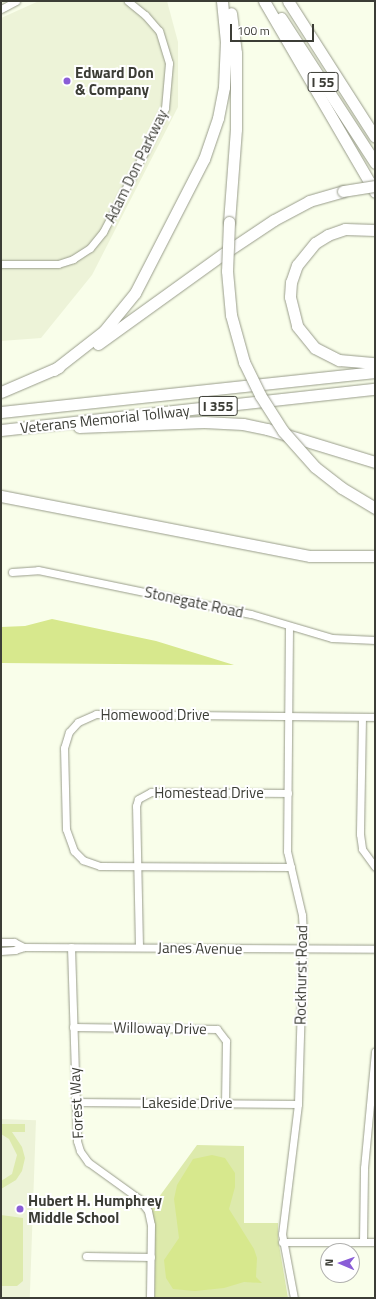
<!DOCTYPE html>
<style>
body{margin:0}
#map{position:relative;width:376px;height:1299px;overflow:hidden;background:#f9feea;font-family:"Titillium Web",sans-serif}
div>[style]{position:absolute}
.built>*{inset:0;background:#edf3d8;transform-origin:0 0}
.green>*{inset:0;background:#ddeaac}
.water>*{inset:0;background:#d7e88d}
.roads{filter:drop-shadow(0 0 1px #999d8b) drop-shadow(0 0 1px #999d8b)}
.minor>*{height:7px;margin:-3.5px;padding:0 3.5px;transform-origin:3.5px;border-radius:3.5px;background:#fff}
.highway>*{height:11px;margin:-5.5px;padding:0 5.5px;transform-origin:5.5px;border-radius:5.5px;background:#fff}
.bridges{filter:drop-shadow(0 0 1px #999d8b) drop-shadow(0 0 1px #999d8b)}
.highway-bridge>*{height:11px;margin:-5.5px;padding:0 5.5px;transform-origin:5.5px;border-radius:5.5px;background:#fff}
.dots>*{width:11px;height:11px;translate:-50% -50%;box-sizing:border-box;border:2px solid #fff;border-radius:50%}
span{translate:-50% -50%;white-space:nowrap;text-align:center;line-height:1.15;-webkit-text-stroke:4px #fff;paint-order:stroke}
.shield-label span{padding:1px 3px;background:#fff;border:1px solid;border-radius:3px;-webkit-text-stroke-width:0}
.shield-label{font-size:14px;color:#3c3d36;font-weight:700}
.poi-label{font-size:15px;color:#3c3d36;font-weight:700}
.left{translate:0 -50%;text-align:left}
.street-label{font-size:15px;color:#3c3d36}
.frame{position:absolute;inset:0;border:2px solid #3c3d36;pointer-events:none}
.north{position:absolute;left:320px;top:1243px;width:40px;height:40px;box-sizing:border-box;background:#fff;border:1px solid #b1b1af;border-radius:50%;rotate:272deg;font-size:11px;font-weight:700;line-height:16px;text-align:center;color:#3c3d36}
.north::after{content:'';display:block;margin:auto;width:14px;height:18px;background:#8a5dd7;clip-path:polygon(50% 0,100% 100%,50% 72%,0 100%)}
.scale{position:absolute;left:230px;top:24px;width:84px;height:18px;box-sizing:border-box;border:2px solid #3c3d36;border-top:0;padding-left:5px;font-size:12px;line-height:14px;white-space:nowrap;color:#3c3d36;-webkit-text-stroke:3px #fff;paint-order:stroke}
</style>
<div id="map">
<div class="built">
<i style="clip-path:polygon(39px 1px,167px 1px,178px 42px,178px 107px,92px 275px,41px 338px,1px 341px,1px 18px)"></i>
<i style="left:1px;top:1119px;width:35px;height:179px;rotate:2deg"></i>
</div>
<div class="green">
<i style="clip-path:polygon(1px 1124px,25px 1124px,25px 1132px,12px 1132px,22px 1147px,25px 1158px,22px 1171px,16px 1180px,1px 1189px,1px 1181px,12px 1174px,17px 1155px,9px 1139px,1px 1134px)"></i>
<i style="clip-path:polygon(197px 1145px,244px 1146px,244px 1223px,278px 1223px,278px 1239px,288px 1298px,155px 1298px,155px 1232px,151px 1208px)"></i>
<i style="clip-path:polygon(1px 1215px,23px 1218px,23px 1281px,17px 1286px,1px 1286px)"></i>
</div>
<div class="water">
<i style="clip-path:polygon(52px 619px,156px 641px,234px 665px,1px 663px,1px 627px,25px 626px)"></i>
<i style="clip-path:polygon(212px 1155px,225px 1158px,235px 1173px,235px 1187px,229px 1209px,254px 1249px,257px 1258px,256px 1277px,262px 1283px,244px 1282px,224px 1288px,195px 1291px,173px 1289px,166px 1278px,164px 1260px,179px 1238px,174px 1199px,177px 1185px,193px 1159px)"></i>
</div>
<div class="roads">
<div class="minor">
<i style="left:1px;top:9px;width:17px;rotate:-28deg"></i>
<i style="left:1px;top:264px;width:57px"></i>
<i style="left:58px;top:264px;width:16px;rotate:-18deg"></i>
<i style="left:73px;top:259px;width:20px;rotate:-33deg"></i>
<i style="left:90px;top:248px;width:21px;rotate:-51deg"></i>
<i style="left:103px;top:232px;width:96px;rotate:-62.6deg"></i>
<i style="left:147px;top:147px;width:43px;rotate:-65.2deg"></i>
<i style="left:165px;top:108px;width:45px;rotate:-84.9deg"></i>
<i style="left:169px;top:63px;width:34px;rotate:-107deg"></i>
<i style="left:159px;top:31px;width:21px;rotate:-131deg"></i>
<i style="left:145px;top:15px;width:22px;rotate:-141deg"></i>
<i style="left:12px;top:572px;width:26px;rotate:-4deg"></i>
<i style="left:38px;top:570px;width:217px;rotate:11.7deg"></i>
<i style="left:251px;top:614px;width:84px;rotate:16.5deg"></i>
<i style="left:332px;top:638px;width:43px;rotate:2.7deg"></i>
<i style="left:289px;top:627px;width:224px;rotate:90.5deg"></i>
<i style="left:287px;top:851px;width:66px;rotate:76.8deg"></i>
<i style="left:302px;top:915px;width:20px;rotate:87deg"></i>
<i style="left:303px;top:935px;width:169px;rotate:91.7deg"></i>
<i style="left:298px;top:1104px;width:131px;rotate:97deg"></i>
<i style="left:282px;top:1234px;width:65px;rotate:79.4deg"></i>
<i style="left:362px;top:717px;width:117px;rotate:91deg"></i>
<i style="left:360px;top:834px;width:15px;rotate:82deg"></i>
<i style="left:362px;top:849px;width:22px;rotate:54deg"></i>
<i style="left:291px;top:867px;width:191px;rotate:-179.7deg"></i>
<i style="left:100px;top:866px;width:18px;rotate:-161deg"></i>
<i style="left:83px;top:860px;width:13px;rotate:-135deg"></i>
<i style="left:74px;top:851px;width:23px;rotate:-110deg"></i>
<i style="left:66px;top:829px;width:81px;rotate:-91.4deg"></i>
<i style="left:64px;top:748px;width:17px;rotate:-73deg"></i>
<i style="left:69px;top:732px;width:13px;rotate:-48deg"></i>
<i style="left:78px;top:722px;width:20px;rotate:-24deg"></i>
<i style="left:96px;top:714px;width:279px;rotate:0.6deg"></i>
<i style="left:1px;top:942px;width:13px"></i>
<i style="left:14px;top:942px;width:11px;rotate:27deg"></i>
<i style="left:71px;top:947px;width:194px;rotate:88.2deg"></i>
<i style="left:77px;top:1141px;width:10px;rotate:73deg"></i>
<i style="left:80px;top:1151px;width:14px;rotate:54deg"></i>
<i style="left:88px;top:1162px;width:62px;rotate:35.8deg"></i>
<i style="left:138px;top:1198px;width:16px;rotate:52deg"></i>
<i style="left:148px;top:1211px;width:14px;rotate:78deg"></i>
<i style="left:151px;top:1225px;width:73px;rotate:90.8deg"></i>
<i style="left:139px;top:947px;width:141px;rotate:-91.2deg"></i>
<i style="left:136px;top:806px;width:7px;rotate:-74deg"></i>
<i style="left:138px;top:799px;width:15px;rotate:-28deg"></i>
<i style="left:151px;top:792px;width:137px;rotate:0.4deg"></i>
<i style="left:1px;top:951px;width:14px;rotate:-4deg"></i>
<i style="left:15px;top:950px;width:9px;rotate:-18deg"></i>
<i style="left:24px;top:947px;width:351px;rotate:0.3deg"></i>
<i style="left:73px;top:1027px;width:144px;rotate:0.8deg"></i>
<i style="left:217px;top:1029px;width:15px;rotate:53deg"></i>
<i style="left:226px;top:1041px;width:62px;rotate:90.9deg"></i>
<i style="left:75px;top:1102px;width:223px;rotate:0.5deg"></i>
<i style="left:282px;top:1242px;width:93px"></i>
<i style="left:363px;top:1242px;width:74px;rotate:-89.2deg"></i>
<i style="left:364px;top:1168px;width:117px;rotate:-84.6deg"></i>
<i style="left:86px;top:1256px;width:65px;rotate:0.9deg"></i>
</div>
<div class="highway">
<i style="left:264px;top:1px;width:221px;rotate:59.8deg"></i>
<i style="left:288px;top:1px;width:161px;rotate:57.4deg"></i>
<i style="left:281px;top:18px;width:173px;rotate:57deg"></i>
<i style="left:229px;top:222px;width:93px;rotate:-85.7deg"></i>
<i style="left:236px;top:129px;width:76px;rotate:-90deg"></i>
<i style="left:236px;top:53px;width:40px;rotate:-97.1deg"></i>
<i style="left:375px;top:230px;width:30px;rotate:-178deg"></i>
<i style="left:345px;top:229px;width:18px;rotate:161deg"></i>
<i style="left:328px;top:235px;width:15px;rotate:148deg"></i>
<i style="left:315px;top:243px;width:28px;rotate:129deg"></i>
<i style="left:297px;top:265px;width:18px;rotate:109deg"></i>
<i style="left:291px;top:282px;width:15px;rotate:94deg"></i>
<i style="left:290px;top:297px;width:30px;rotate:76deg"></i>
<i style="left:297px;top:326px;width:28px;rotate:51deg"></i>
<i style="left:315px;top:348px;width:27px;rotate:27deg"></i>
<i style="left:339px;top:360px;width:36px;rotate:5deg"></i>
<i style="left:98px;top:344px;width:154px;rotate:-35.8deg"></i>
<i style="left:223px;top:254px;width:61px;rotate:-33.7deg"></i>
<i style="left:274px;top:220px;width:40px;rotate:-28deg"></i>
<i style="left:309px;top:201px;width:35px;rotate:-16deg"></i>
<i style="left:54px;top:370px;width:63px;rotate:-38deg"></i>
<i style="left:104px;top:331px;width:49px;rotate:-50.8deg"></i>
<i style="left:135px;top:293px;width:151px;rotate:-62.8deg"></i>
<i style="left:204px;top:159px;width:43px;rotate:-71.1deg"></i>
<i style="left:218px;top:118px;width:32px;rotate:-79deg"></i>
<i style="left:224px;top:87px;width:45px;rotate:-87.5deg"></i>
<i style="left:226px;top:42px;width:41px;rotate:-95.6deg"></i>
<i style="left:1px;top:392px;width:63px;rotate:-23.3deg"></i>
<i style="left:1px;top:412px;width:376px;rotate:-6.1deg"></i>
<i style="left:79px;top:427px;width:125px;rotate:-2.3deg"></i>
<i style="left:204px;top:422px;width:39px;rotate:3deg"></i>
<i style="left:243px;top:424px;width:25px;rotate:12deg"></i>
<i style="left:267px;top:429px;width:113px;rotate:17deg"></i>
<i style="left:1px;top:430px;width:376px;rotate:-6.3deg"></i>
<i style="left:1px;top:496px;width:315px;rotate:11deg"></i>
<i style="left:310px;top:556px;width:65px"></i>
</div>
</div>
<div class="bridges">
<div class="highway-bridge">
<i style="left:343px;top:191px;width:32px;rotate:-9deg"></i>
<i style="left:229px;top:222px;width:49px;rotate:92.3deg"></i>
<i style="left:227px;top:271px;width:44px;rotate:84.8deg"></i>
<i style="left:231px;top:315px;width:49px;rotate:74.5deg"></i>
<i style="left:244px;top:362px;width:37px;rotate:64deg"></i>
<i style="left:260px;top:395px;width:43px;rotate:57.4deg"></i>
<i style="left:283px;top:431px;width:48px;rotate:48.4deg"></i>
<i style="left:315px;top:467px;width:34px;rotate:38deg"></i>
<i style="left:342px;top:488px;width:39px;rotate:31deg"></i>
</div>
</div>
<div class="dots">
<i style="left:67px;top:81px;background:#8a5dd7"></i>
<i style="left:20px;top:1209px;background:#8a5dd7"></i>
</div>
<div class="shield-label">
<span style="left:323px;top:82px">I 55</span>
<span style="left:218px;top:406px">I 355</span>
</div>
<div class="poi-label">
<span class="left" style="left:75px;top:81px">Edward Don<br>&amp; Company</span>
<span class="left" style="left:28px;top:1209px">Hubert H. Humphrey<br>Middle School</span>
</div>
<div class="street-label">
<span style="left:136px;top:166px;rotate:-64deg">Adam Don Parkway</span>
<span style="left:105px;top:419px;rotate:-6deg">Veterans Memorial Tollway</span>
<span style="left:194px;top:602px;rotate:12deg">Stonegate Road</span>
<span style="left:155px;top:715px">Homewood Drive</span>
<span style="left:209px;top:793px">Homestead Drive</span>
<span style="left:200px;top:948px;rotate:1deg">Janes Avenue</span>
<span style="left:301px;top:975px;rotate:-89deg">Rockhurst Road</span>
<span style="left:160px;top:1028px;rotate:1deg">Willoway Drive</span>
<span style="left:76px;top:1103px;rotate:-93deg">Forest Way</span>
<span style="left:187px;top:1103px">Lakeside Drive</span>
</div>
<div class="frame"></div>
<div class="north">N</div>
<div class="scale">100 m</div>
</div>
